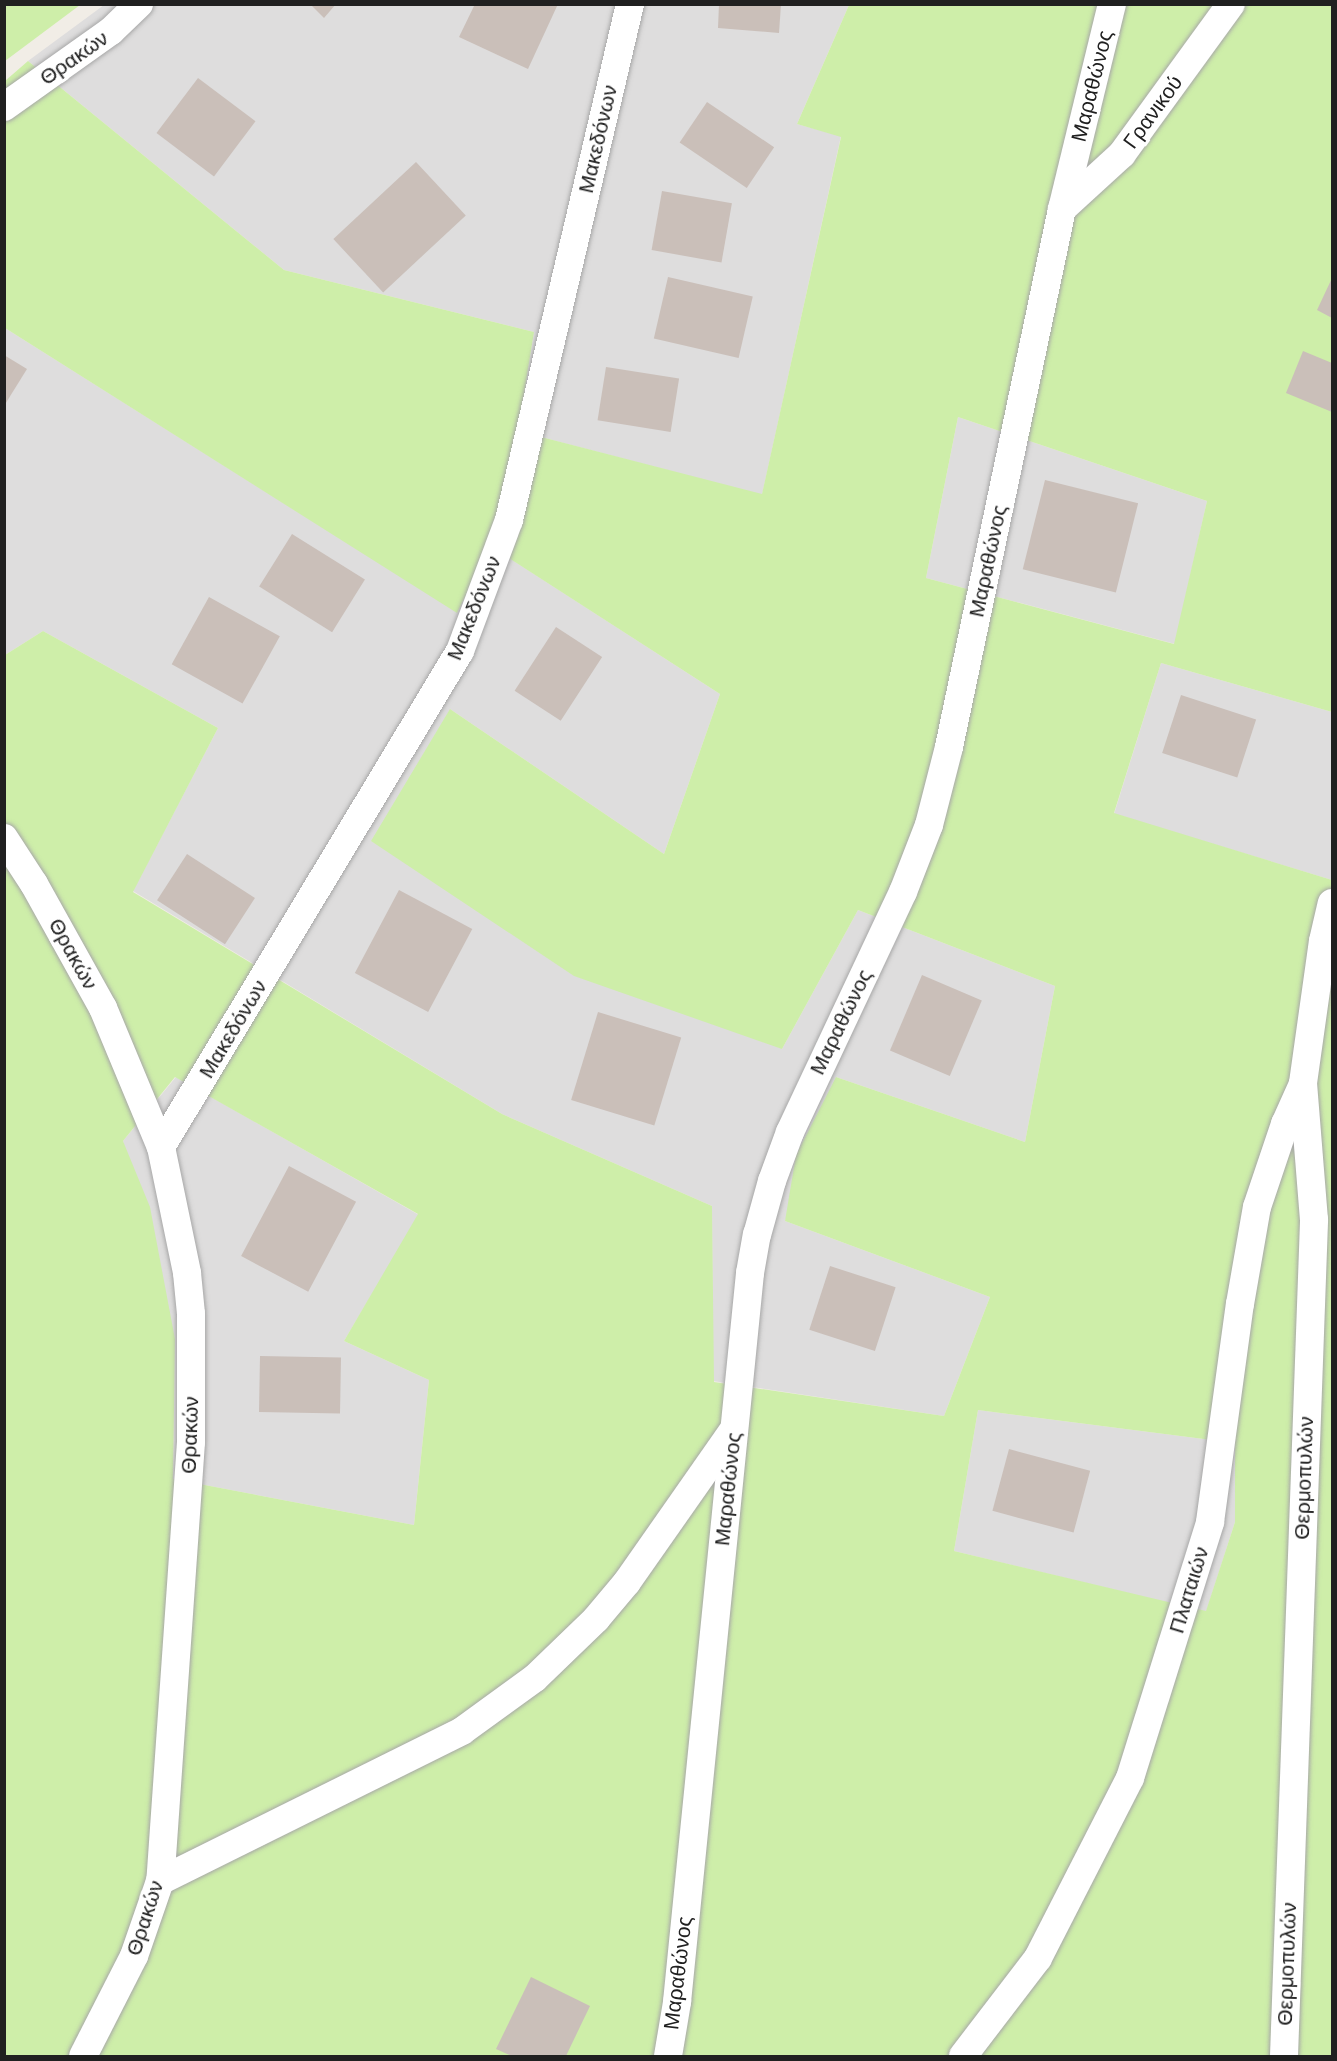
<!DOCTYPE html>
<meta charset="utf-8">
<style>
body{margin:0}
#map{position:relative;width:1337px;height:2061px;overflow:hidden;background:#f1ede6;font-family:"PT Sans",sans-serif}
div>[style]{position:absolute}
.residential>*{inset:0;background:#dedddd}
.grass>*{inset:0;background:#ceeea9}
.building>*{inset:0;background:#cabfb9;transform-origin:0 0}
.roads{filter:drop-shadow(0 0 2px #a7a7a7) drop-shadow(0 0 2px #a7a7a7)}
.minor>*{height:28px;margin:-14px;padding:0 14px;transform-origin:14px;border-radius:14px;background:#fff}
span{translate:-50% -50%;white-space:nowrap;text-align:center;line-height:1.15;-webkit-text-stroke:6px #fff;paint-order:stroke}
.street-label{font-size:21px;color:#202020}
.frame{position:absolute;inset:0;border:6px solid #202020;pointer-events:none}
</style>
<div id="map">
<div class="residential">
<i style="clip-path:polygon(104px 5px,849px 5px,797px 124px,841px 136px,762px 495px,518px 431px,534px 332px,284px 270px,28px 61px)"></i>
<i style="clip-path:polygon(5px 328px,457px 612px,489px 545px,720px 694px,664px 854px,450px 709px,782px 1049px,858px 910px,1055px 986px,1025px 1142px,836px 1077px,785px 1221px,990px 1297px,944px 1416px,713px 1381px,712px 1206px,502px 1114px,133px 891px,218px 728px,43px 631px,5px 655px)"></i>
<i style="clip-path:polygon(958px 417px,1207px 501px,1175px 644px,926px 578px)"></i>
<i style="clip-path:polygon(1161px 663px,1332px 712px,1332px 880px,1114px 814px)"></i>
<i style="clip-path:polygon(176px 1077px,419px 1215px,344px 1341px,429px 1380px,414px 1525px,173px 1479px,175px 1339px,123px 1141px)"></i>
<i style="clip-path:polygon(978px 1410px,1235px 1443px,1235px 1522px,1206px 1612px,954px 1551px)"></i>
</div>
<div class="grass">
<i style="clip-path:polygon(5px 4px,80px 4px,80px 5px,5px 61px)"></i>
<i style="clip-path:polygon(evenodd,849px 5px,1332px 5px,1332px 712px,1161px 663px,1114px 813px,1332px 880px,1332px 2056px,5px 2056px,5px 655px,43px 631px,218px 728px,133px 892px,502px 1114px,712px 1206px,714px 1382px,944px 1416px,990px 1297px,785px 1221px,796px 1155px,836px 1077px,1025px 1142px,1055px 986px,858px 910px,782px 1049px,574px 976px,371px 841px,450px 709px,664px 854px,720px 694px,490px 546px,457px 613px,5px 328px,5px 81px,28px 61px,284px 270px,534px 332px,518px 431px,762px 494px,841px 137px,797px 124px,849px 5px,958px 417px,1207px 501px,1174px 644px,926px 578px,958px 417px,849px 5px,175px 1077px,418px 1214px,344px 1341px,429px 1380px,414px 1525px,173px 1479px,175px 1339px,150px 1207px,123px 1141px,175px 1077px,849px 5px,978px 1410px,1235px 1443px,1235px 1522px,1206px 1611px,954px 1551px,978px 1410px)"></i>
</div>
<div class="building">
<i style="clip-path:polygon(310px 4px,336px 4px,324px 18px)"></i>
<i style="clip-path:polygon(475px 4px,558px 4px,528px 69px,459px 37px)"></i>
<i style="clip-path:polygon(719px 4px,781px 4px,779px 33px,718px 28px)"></i>
<i style="left:198px;top:78px;width:72px;height:69px;rotate:37deg"></i>
<i style="left:707px;top:102px;width:81px;height:49px;rotate:34deg"></i>
<i style="left:416px;top:162px;width:73px;height:113px;rotate:47deg"></i>
<i style="left:662px;top:191px;width:71px;height:60px;rotate:10deg"></i>
<i style="left:668px;top:277px;width:87px;height:63px;rotate:13deg"></i>
<i style="clip-path:polygon(1332px 278px,1332px 318px,1317px 310px)"></i>
<i style="clip-path:polygon(1303px 351px,1332px 363px,1332px 412px,1286px 393px)"></i>
<i style="clip-path:polygon(4px 355px,27px 369px,4px 406px)"></i>
<i style="left:606px;top:367px;width:74px;height:54px;rotate:9deg"></i>
<i style="left:1045px;top:480px;width:96px;height:92px;rotate:14deg"></i>
<i style="left:292px;top:534px;width:86px;height:62px;rotate:32deg"></i>
<i style="left:209px;top:597px;width:81px;height:77px;rotate:29deg"></i>
<i style="left:556px;top:627px;width:55px;height:76px;rotate:33deg"></i>
<i style="left:1181px;top:695px;width:79px;height:61px;rotate:18deg"></i>
<i style="left:187px;top:854px;width:81px;height:55px;rotate:33deg"></i>
<i style="left:399px;top:890px;width:83px;height:94px;rotate:28deg"></i>
<i style="left:922px;top:975px;width:65px;height:82px;rotate:23deg"></i>
<i style="left:598px;top:1012px;width:87px;height:92px;rotate:17deg"></i>
<i style="left:289px;top:1166px;width:76px;height:102px;rotate:28deg"></i>
<i style="left:830px;top:1266px;width:69px;height:67px;rotate:18deg"></i>
<i style="left:260px;top:1356px;width:81px;height:56px;rotate:1deg"></i>
<i style="left:1009px;top:1449px;width:84px;height:64px;rotate:15deg"></i>
<i style="clip-path:polygon(531px 1977px,590px 2006px,566px 2056px,512px 2056px,496px 2049px)"></i>
</div>
<div class="roads">
<div class="minor">
<i style="left:4px;top:107px;width:131px;rotate:-35.4deg"></i>
<i style="left:111px;top:31px;width:39px;rotate:-44deg"></i>
<i style="left:1062px;top:209px;width:81px;rotate:-42.5deg"></i>
<i style="left:1122px;top:154px;width:185px;rotate:-54deg"></i>
<i style="left:4px;top:838px;width:55px;rotate:56.9deg"></i>
<i style="left:34px;top:884px;width:142px;rotate:60.9deg"></i>
<i style="left:103px;top:1008px;width:151px;rotate:67.4deg"></i>
<i style="left:161px;top:1147px;width:129px;rotate:78.3deg"></i>
<i style="left:187px;top:1273px;width:41px;rotate:84.4deg"></i>
<i style="left:191px;top:1314px;width:128px;rotate:90deg"></i>
<i style="left:191px;top:1442px;width:440px;rotate:94deg"></i>
<i style="left:160px;top:1881px;width:79px;rotate:109.1deg"></i>
<i style="left:134px;top:1956px;width:112px;rotate:117deg"></i>
<i style="left:161px;top:1147px;width:579px;rotate:-58.92deg"></i>
<i style="left:460px;top:651px;width:140px;rotate:-69.5deg"></i>
<i style="left:509px;top:520px;width:530px;rotate:-76.8deg"></i>
<i style="left:160px;top:1881px;width:337px;rotate:-26.4deg"></i>
<i style="left:462px;top:1731px;width:90px;rotate:-36deg"></i>
<i style="left:535px;top:1678px;width:85px;rotate:-44deg"></i>
<i style="left:596px;top:1619px;width:48px;rotate:-50deg"></i>
<i style="left:627px;top:1582px;width:183px;rotate:-55deg"></i>
<i style="left:668px;top:2056px;width:55px;rotate:-80.5deg"></i>
<i style="left:677px;top:2002px;width:733px;rotate:-84.28deg"></i>
<i style="left:750px;top:1273px;width:39px;rotate:-80deg"></i>
<i style="left:757px;top:1235px;width:56px;rotate:-74.5deg"></i>
<i style="left:772px;top:1181px;width:52px;rotate:-69.8deg"></i>
<i style="left:790px;top:1132px;width:265px;rotate:-64.8deg"></i>
<i style="left:903px;top:892px;width:72px;rotate:-68.8deg"></i>
<i style="left:929px;top:825px;width:81px;rotate:-75.6deg"></i>
<i style="left:949px;top:747px;width:550px;rotate:-78.14deg"></i>
<i style="left:1062px;top:209px;width:211px;rotate:-76.3deg"></i>
<i style="left:963px;top:2056px;width:123px;rotate:-52.6deg"></i>
<i style="left:1038px;top:1958px;width:202px;rotate:-62.9deg"></i>
<i style="left:1130px;top:1778px;width:268px;rotate:-72.6deg"></i>
<i style="left:1210px;top:1522px;width:220px;rotate:-82.2deg"></i>
<i style="left:1240px;top:1304px;width:98px;rotate:-80.1deg"></i>
<i style="left:1257px;top:1207px;width:88px;rotate:-71.4deg"></i>
<i style="left:1285px;top:1124px;width:42px;rotate:-65.9deg"></i>
<i style="left:1284px;top:2056px;width:837px;rotate:-87.94deg"></i>
<i style="left:1314px;top:1220px;width:137px;rotate:-94.6deg"></i>
<i style="left:1303px;top:1083px;width:143px;rotate:-82deg"></i>
<i style="left:1323px;top:941px;width:39px;rotate:-77deg"></i>
</div>
</div>
<div class="street-label">
<span style="left:74px;top:58px;rotate:-35deg">Θρακών</span>
<span style="left:1092px;top:86px;rotate:-76deg">Μαραθώνος</span>
<span style="left:1153px;top:112px;rotate:-54deg">Γρανικού</span>
<span style="left:598px;top:139px;rotate:-77deg">Μακεδόνων</span>
<span style="left:988px;top:561px;rotate:-78deg">Μαραθώνος</span>
<span style="left:474px;top:608px;rotate:-68deg">Μακεδόνων</span>
<span style="left:73px;top:954px;rotate:61deg">Θρακών</span>
<span style="left:841px;top:1022px;rotate:-64deg">Μαραθώνος</span>
<span style="left:233px;top:1029px;rotate:-59deg">Μακεδόνων</span>
<span style="left:190px;top:1435px;rotate:-88deg">Θρακών</span>
<span style="left:1304px;top:1478px;rotate:-88deg">Θερμοπυλών</span>
<span style="left:728px;top:1489px;rotate:-84deg">Μαραθώνος</span>
<span style="left:1189px;top:1590px;rotate:-73deg">Πλαταιών</span>
<span style="left:145px;top:1918px;rotate:-72deg">Θρακών</span>
<span style="left:1287px;top:1964px;rotate:-88deg">Θερμοπυλών</span>
<span style="left:678px;top:1973px;rotate:-83deg">Μαραθώνος</span>
</div>
<div class="frame"></div>
</div>
